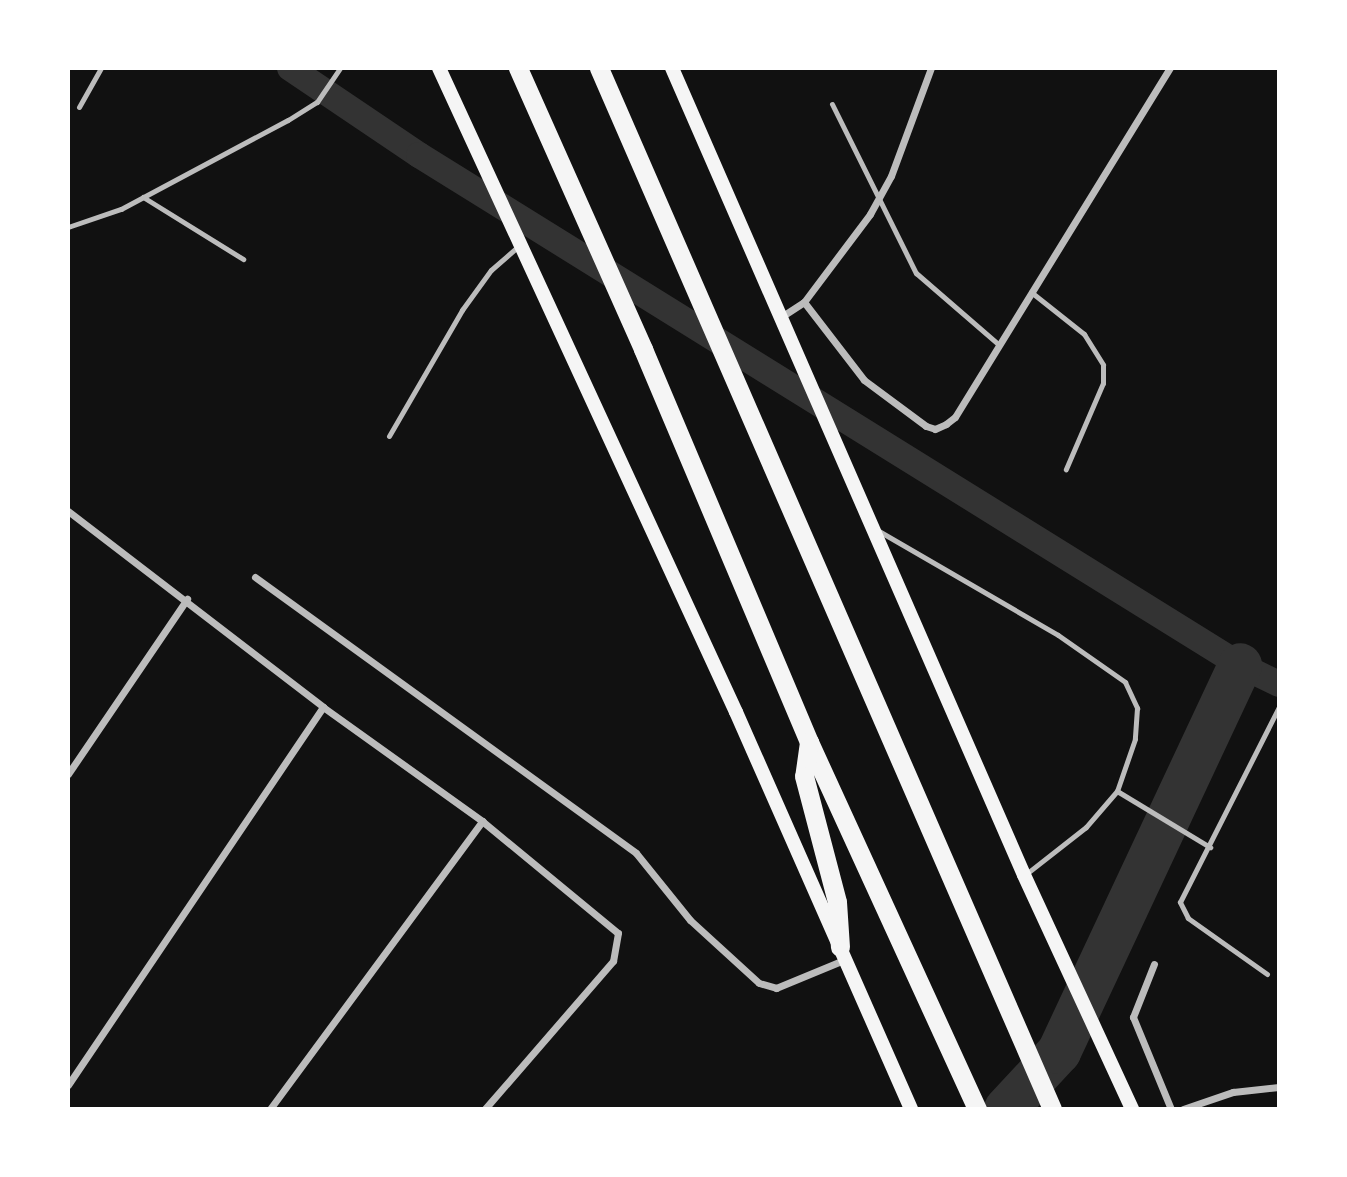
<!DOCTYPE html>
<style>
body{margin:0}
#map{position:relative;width:1347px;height:1177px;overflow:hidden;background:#111;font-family:Overpass,sans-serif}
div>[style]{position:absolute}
.canal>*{height:26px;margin:-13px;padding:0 13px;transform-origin:13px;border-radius:13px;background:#333}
.river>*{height:44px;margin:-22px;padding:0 22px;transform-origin:22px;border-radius:22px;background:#333}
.service>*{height:5px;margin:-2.5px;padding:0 2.5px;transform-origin:2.5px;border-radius:2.5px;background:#bcbcbc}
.minor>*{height:7px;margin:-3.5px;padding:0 3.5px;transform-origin:3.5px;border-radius:3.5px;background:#bcbcbc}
.secondary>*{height:14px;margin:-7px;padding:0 7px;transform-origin:7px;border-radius:7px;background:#f5f5f5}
.trunk>*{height:19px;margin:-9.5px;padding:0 9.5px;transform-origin:9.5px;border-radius:9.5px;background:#f5f5f5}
span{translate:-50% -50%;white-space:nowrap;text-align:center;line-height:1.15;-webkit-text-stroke:7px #fff;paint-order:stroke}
.frame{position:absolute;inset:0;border:70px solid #fff;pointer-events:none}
</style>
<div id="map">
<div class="canal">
<i style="left:290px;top:68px;width:156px;rotate:34deg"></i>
<i style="left:419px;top:155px;width:967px;rotate:31.85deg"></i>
<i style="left:1240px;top:665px;width:43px;rotate:26deg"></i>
</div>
<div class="river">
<i style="left:1006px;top:1109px;width:78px;rotate:-47.1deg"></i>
<i style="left:1059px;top:1052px;width:427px;rotate:-64.9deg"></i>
</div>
<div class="service">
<i style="left:832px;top:104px;width:189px;rotate:63.6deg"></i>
<i style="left:916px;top:273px;width:108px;rotate:40.9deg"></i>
<i style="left:79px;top:107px;width:45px;rotate:-60.6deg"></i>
<i style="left:143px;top:197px;width:118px;rotate:31.8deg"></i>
<i style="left:68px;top:227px;width:56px;rotate:-18.8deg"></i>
<i style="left:121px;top:209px;width:189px;rotate:-28.1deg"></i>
<i style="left:288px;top:120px;width:34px;rotate:-32deg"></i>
<i style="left:317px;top:102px;width:41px;rotate:-55.9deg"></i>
<i style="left:1031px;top:292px;width:68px;rotate:38.4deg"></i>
<i style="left:1084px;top:334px;width:36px;rotate:58deg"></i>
<i style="left:1103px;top:365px;width:18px;rotate:90deg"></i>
<i style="left:1103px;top:383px;width:94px;rotate:113.3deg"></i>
<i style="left:389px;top:436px;width:146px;rotate:-59.9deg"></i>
<i style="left:462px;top:310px;width:49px;rotate:-54.1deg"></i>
<i style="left:491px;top:270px;width:37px;rotate:-41deg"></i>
<i style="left:877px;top:530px;width:209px;rotate:30.1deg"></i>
<i style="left:1058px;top:635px;width:82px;rotate:35deg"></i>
<i style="left:1125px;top:682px;width:29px;rotate:65deg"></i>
<i style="left:1137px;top:708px;width:31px;rotate:94deg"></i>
<i style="left:1135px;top:739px;width:55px;rotate:109.1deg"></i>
<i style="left:1117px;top:791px;width:48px;rotate:130.7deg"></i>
<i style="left:1086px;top:827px;width:76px;rotate:141.9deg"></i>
<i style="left:1117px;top:791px;width:109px;rotate:31.1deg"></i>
<i style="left:1267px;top:974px;width:97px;rotate:-144.7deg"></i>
<i style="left:1188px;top:918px;width:18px;rotate:-117deg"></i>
<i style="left:1180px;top:902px;width:219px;rotate:-63.1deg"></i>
</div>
<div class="minor">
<i style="left:804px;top:302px;width:98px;rotate:52.4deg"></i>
<i style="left:864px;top:380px;width:77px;rotate:36.6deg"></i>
<i style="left:926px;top:426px;width:9px;rotate:18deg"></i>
<i style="left:935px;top:429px;width:12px;rotate:-24deg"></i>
<i style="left:946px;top:424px;width:11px;rotate:-38deg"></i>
<i style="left:955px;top:417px;width:410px;rotate:-58.4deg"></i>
<i style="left:781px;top:317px;width:27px;rotate:-33deg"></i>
<i style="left:804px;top:302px;width:110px;rotate:-53.1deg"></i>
<i style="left:870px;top:214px;width:43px;rotate:-61.1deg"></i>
<i style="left:891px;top:176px;width:115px;rotate:-69.7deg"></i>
<i style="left:68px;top:511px;width:322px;rotate:37.5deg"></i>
<i style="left:323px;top:707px;width:196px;rotate:35.6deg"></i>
<i style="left:482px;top:821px;width:176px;rotate:39.5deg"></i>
<i style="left:618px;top:933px;width:28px;rotate:100deg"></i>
<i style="left:613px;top:961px;width:196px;rotate:130.9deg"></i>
<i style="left:255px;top:577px;width:470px;rotate:35.9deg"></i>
<i style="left:636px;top:853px;width:86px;rotate:51.1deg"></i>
<i style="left:690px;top:920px;width:93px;rotate:42.4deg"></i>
<i style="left:759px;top:983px;width:18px;rotate:16deg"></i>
<i style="left:776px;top:988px;width:76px;rotate:-22.5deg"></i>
<i style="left:68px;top:774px;width:212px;rotate:-55.8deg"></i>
<i style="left:1154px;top:964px;width:57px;rotate:111.6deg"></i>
<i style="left:1133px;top:1017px;width:100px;rotate:67.6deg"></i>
<i style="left:68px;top:1085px;width:456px;rotate:-56deg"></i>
<i style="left:270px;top:1109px;width:358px;rotate:-53.6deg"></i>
<i style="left:1183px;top:1109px;width:53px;rotate:-18.8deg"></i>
<i style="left:1233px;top:1092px;width:46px;rotate:-6.2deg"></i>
</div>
<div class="secondary">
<i style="left:439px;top:68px;width:709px;rotate:65.24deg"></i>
<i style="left:736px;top:712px;width:434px;rotate:66.2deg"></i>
<i style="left:672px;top:68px;width:880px;rotate:66.43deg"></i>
<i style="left:1024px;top:875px;width:258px;rotate:65.2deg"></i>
</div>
<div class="trunk">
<i style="left:518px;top:68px;width:308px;rotate:66deg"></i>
<i style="left:643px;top:349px;width:427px;rotate:67.1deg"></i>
<i style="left:809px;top:742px;width:404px;rotate:65.4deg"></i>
<i style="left:599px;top:68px;width:1135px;rotate:66.48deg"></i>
<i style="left:809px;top:742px;width:34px;rotate:98deg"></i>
<i style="left:804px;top:776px;width:130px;rotate:75.3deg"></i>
<i style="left:837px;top:902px;width:45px;rotate:86.2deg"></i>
</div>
<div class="frame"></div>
</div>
